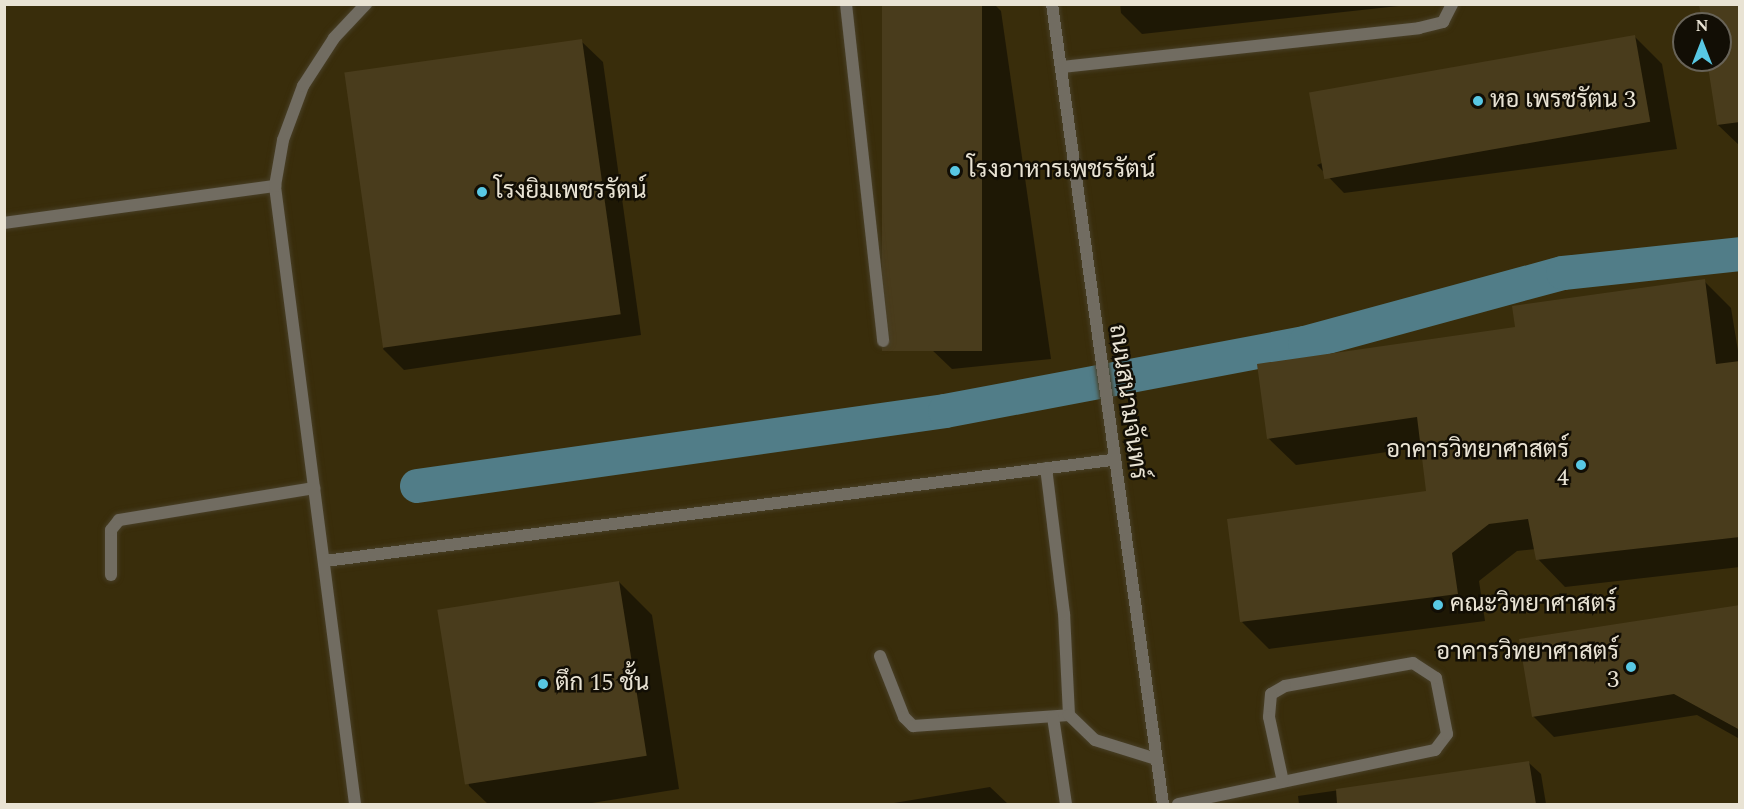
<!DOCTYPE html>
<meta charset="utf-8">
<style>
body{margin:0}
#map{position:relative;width:1744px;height:809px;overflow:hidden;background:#2e240b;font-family:Spectral,Sarabun,serif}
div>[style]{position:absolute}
.built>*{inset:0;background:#392d0b}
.shadow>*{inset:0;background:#0007}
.canal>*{height:34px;margin:-17px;padding:0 17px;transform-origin:17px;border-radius:17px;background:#517d88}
.building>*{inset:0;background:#493c1c;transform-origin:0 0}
.roads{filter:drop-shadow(0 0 2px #483f27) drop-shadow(0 0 2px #483f27)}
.service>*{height:12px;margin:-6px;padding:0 6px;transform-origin:6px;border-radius:6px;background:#716c61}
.minor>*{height:12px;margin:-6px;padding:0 6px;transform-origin:6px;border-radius:6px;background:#716c61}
.dots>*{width:16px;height:16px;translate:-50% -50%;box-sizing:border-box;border:3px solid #120e05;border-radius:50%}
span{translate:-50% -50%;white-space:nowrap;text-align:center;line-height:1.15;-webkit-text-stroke:5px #120e05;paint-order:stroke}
.poi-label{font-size:24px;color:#e9e3d4}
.left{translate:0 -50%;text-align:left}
.right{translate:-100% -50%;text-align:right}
.street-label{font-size:24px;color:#e9e3d4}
.frame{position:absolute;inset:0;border:6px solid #e9e3d4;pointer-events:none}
.north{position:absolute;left:1672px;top:12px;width:60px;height:60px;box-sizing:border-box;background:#120e05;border:2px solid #686358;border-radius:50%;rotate:0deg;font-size:16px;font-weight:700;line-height:24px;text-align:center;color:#e9e3d4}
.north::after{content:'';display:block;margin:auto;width:21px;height:27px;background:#58c8e4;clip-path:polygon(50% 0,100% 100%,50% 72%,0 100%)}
</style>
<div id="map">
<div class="built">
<i style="clip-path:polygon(evenodd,5px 5px,1739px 5px,1739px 804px,5px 804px,5px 5px,1684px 24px,1720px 24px,1720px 60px,1684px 60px,1684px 24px)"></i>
</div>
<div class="shadow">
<i style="clip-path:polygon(884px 4px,994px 4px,1001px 11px,1051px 359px,952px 369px,930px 348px)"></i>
<i style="clip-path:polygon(1120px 4px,1417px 4px,1142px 34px,1121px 13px)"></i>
<i style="clip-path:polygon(1740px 4px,1740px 146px,1718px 125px,1709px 60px,1720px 60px,1720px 24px,1704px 24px)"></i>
<i style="clip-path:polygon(1634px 36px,1662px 64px,1677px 149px,1344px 193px,1317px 165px)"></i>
<i style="clip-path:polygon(581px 41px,603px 62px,641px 335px,404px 370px,383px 349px)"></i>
<i style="clip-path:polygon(1704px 281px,1731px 308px,1740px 363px,1740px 567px,1565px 587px,1538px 559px,1536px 549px,1517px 551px,1479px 581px,1485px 621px,1269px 649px,1242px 622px,1427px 492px,1422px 447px,1296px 465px,1268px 438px,1516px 329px)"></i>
<i style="clip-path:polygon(619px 582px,652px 615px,679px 789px,586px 804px,488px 804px,469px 786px,439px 613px)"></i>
<i style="clip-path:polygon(1740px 607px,1740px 744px,1738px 738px,1697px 715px,1554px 737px,1533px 716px)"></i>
<i style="clip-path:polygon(1529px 763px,1541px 774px,1546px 804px,1299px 804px,1298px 796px)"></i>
<i style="clip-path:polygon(990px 787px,1008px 804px,888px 804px)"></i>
</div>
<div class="canal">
<i style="left:417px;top:486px;width:533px;rotate:-8.08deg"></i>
<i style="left:945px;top:411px;width:366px;rotate:-10.7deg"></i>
<i style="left:1305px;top:343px;width:267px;rotate:-15.2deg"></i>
<i style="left:1563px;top:273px;width:178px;rotate:-6.1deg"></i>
</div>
<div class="building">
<i style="left:882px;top:4px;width:100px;height:347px"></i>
<i style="clip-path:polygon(1699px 4px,1740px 4px,1740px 122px,1717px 125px,1707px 60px,1720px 60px,1720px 24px,1702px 24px)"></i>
<i style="left:1635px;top:35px;width:88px;height:331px;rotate:80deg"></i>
<i style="left:582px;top:39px;width:278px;height:240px;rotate:82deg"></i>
<i style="clip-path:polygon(1705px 279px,1716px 364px,1740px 361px,1740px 537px,1536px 560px,1528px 519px,1489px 524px,1452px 553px,1458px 594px,1240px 622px,1227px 519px,1426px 491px,1417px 417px,1267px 439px,1257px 364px,1515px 327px,1512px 306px)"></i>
<i style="left:619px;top:581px;width:177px;height:184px;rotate:81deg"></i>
<i style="clip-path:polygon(1740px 605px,1740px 730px,1674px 694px,1532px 717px,1519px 639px)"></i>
<i style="clip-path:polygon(1529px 761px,1536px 804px,1337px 804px,1336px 789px)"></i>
</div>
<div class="roads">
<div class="service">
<i style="left:846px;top:4px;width:339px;rotate:83.7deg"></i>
<i style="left:1062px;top:67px;width:359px;rotate:-6.2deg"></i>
<i style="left:1419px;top:28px;width:25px;rotate:-14deg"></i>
<i style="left:1443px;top:22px;width:20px;rotate:-63deg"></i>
<i style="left:4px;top:223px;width:274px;rotate:-7.8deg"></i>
<i style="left:325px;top:561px;width:792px;rotate:-7.32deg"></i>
<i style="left:111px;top:575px;width:45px;rotate:-90deg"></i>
<i style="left:111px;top:530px;width:13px;rotate:-51deg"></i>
<i style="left:119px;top:520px;width:198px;rotate:-9.3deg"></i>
<i style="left:880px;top:656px;width:66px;rotate:68.5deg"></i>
<i style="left:904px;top:717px;width:13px;rotate:45deg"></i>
<i style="left:913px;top:726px;width:156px;rotate:-4deg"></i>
<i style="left:1069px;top:715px;width:101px;rotate:-92.8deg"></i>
<i style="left:1064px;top:614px;width:147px;rotate:-97deg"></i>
<i style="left:1069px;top:715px;width:36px;rotate:44deg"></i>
<i style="left:1095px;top:740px;width:64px;rotate:17.3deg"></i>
<i style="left:1053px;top:717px;width:88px;rotate:81.5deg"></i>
<i style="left:355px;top:804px;width:623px;rotate:-97.38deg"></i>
<i style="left:275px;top:186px;width:47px;rotate:-80.1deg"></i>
<i style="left:283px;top:140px;width:58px;rotate:-69.7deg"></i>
<i style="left:303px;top:86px;width:57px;rotate:-57.1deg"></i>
<i style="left:334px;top:38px;width:47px;rotate:-46.7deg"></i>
<i style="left:1178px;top:804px;width:263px;rotate:-11.9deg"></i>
<i style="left:1435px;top:750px;width:20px;rotate:-53deg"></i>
<i style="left:1447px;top:734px;width:57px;rotate:-101.1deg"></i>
<i style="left:1436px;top:678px;width:27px;rotate:-147deg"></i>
<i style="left:1413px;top:663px;width:130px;rotate:169.8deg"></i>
<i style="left:1285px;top:686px;width:16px;rotate:150deg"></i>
<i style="left:1271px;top:694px;width:23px;rotate:95deg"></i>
<i style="left:1269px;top:717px;width:66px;rotate:77.8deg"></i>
</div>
<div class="minor">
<i style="left:1052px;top:4px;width:808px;rotate:82.1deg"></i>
</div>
</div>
<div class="dots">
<i style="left:1478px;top:101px;background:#58c8e4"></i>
<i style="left:955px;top:171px;background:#58c8e4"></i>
<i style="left:482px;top:192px;background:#58c8e4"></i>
<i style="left:1581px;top:465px;background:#58c8e4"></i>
<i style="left:1438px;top:605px;background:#58c8e4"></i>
<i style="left:1631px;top:667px;background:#58c8e4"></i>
<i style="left:543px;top:684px;background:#58c8e4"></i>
</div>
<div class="poi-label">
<span class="left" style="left:1490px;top:101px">หอ เพรชรัตน 3</span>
<span class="left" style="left:967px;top:171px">โรงอาหารเพชรรัตน์</span>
<span class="left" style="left:494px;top:192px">โรงยิมเพชรรัตน์</span>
<span class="right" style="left:1569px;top:465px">อาคารวิทยาศาสตร์<br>4</span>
<span class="left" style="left:1450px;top:605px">คณะวิทยาศาสตร์</span>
<span class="right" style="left:1619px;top:667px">อาคารวิทยาศาสตร์<br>3</span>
<span class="left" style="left:555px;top:684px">ตึก 15 ชั้น</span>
</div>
<div class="street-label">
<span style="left:1127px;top:402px;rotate:82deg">ถนนสนามจันทร์</span>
</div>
<div class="frame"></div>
<div class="north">N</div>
</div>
